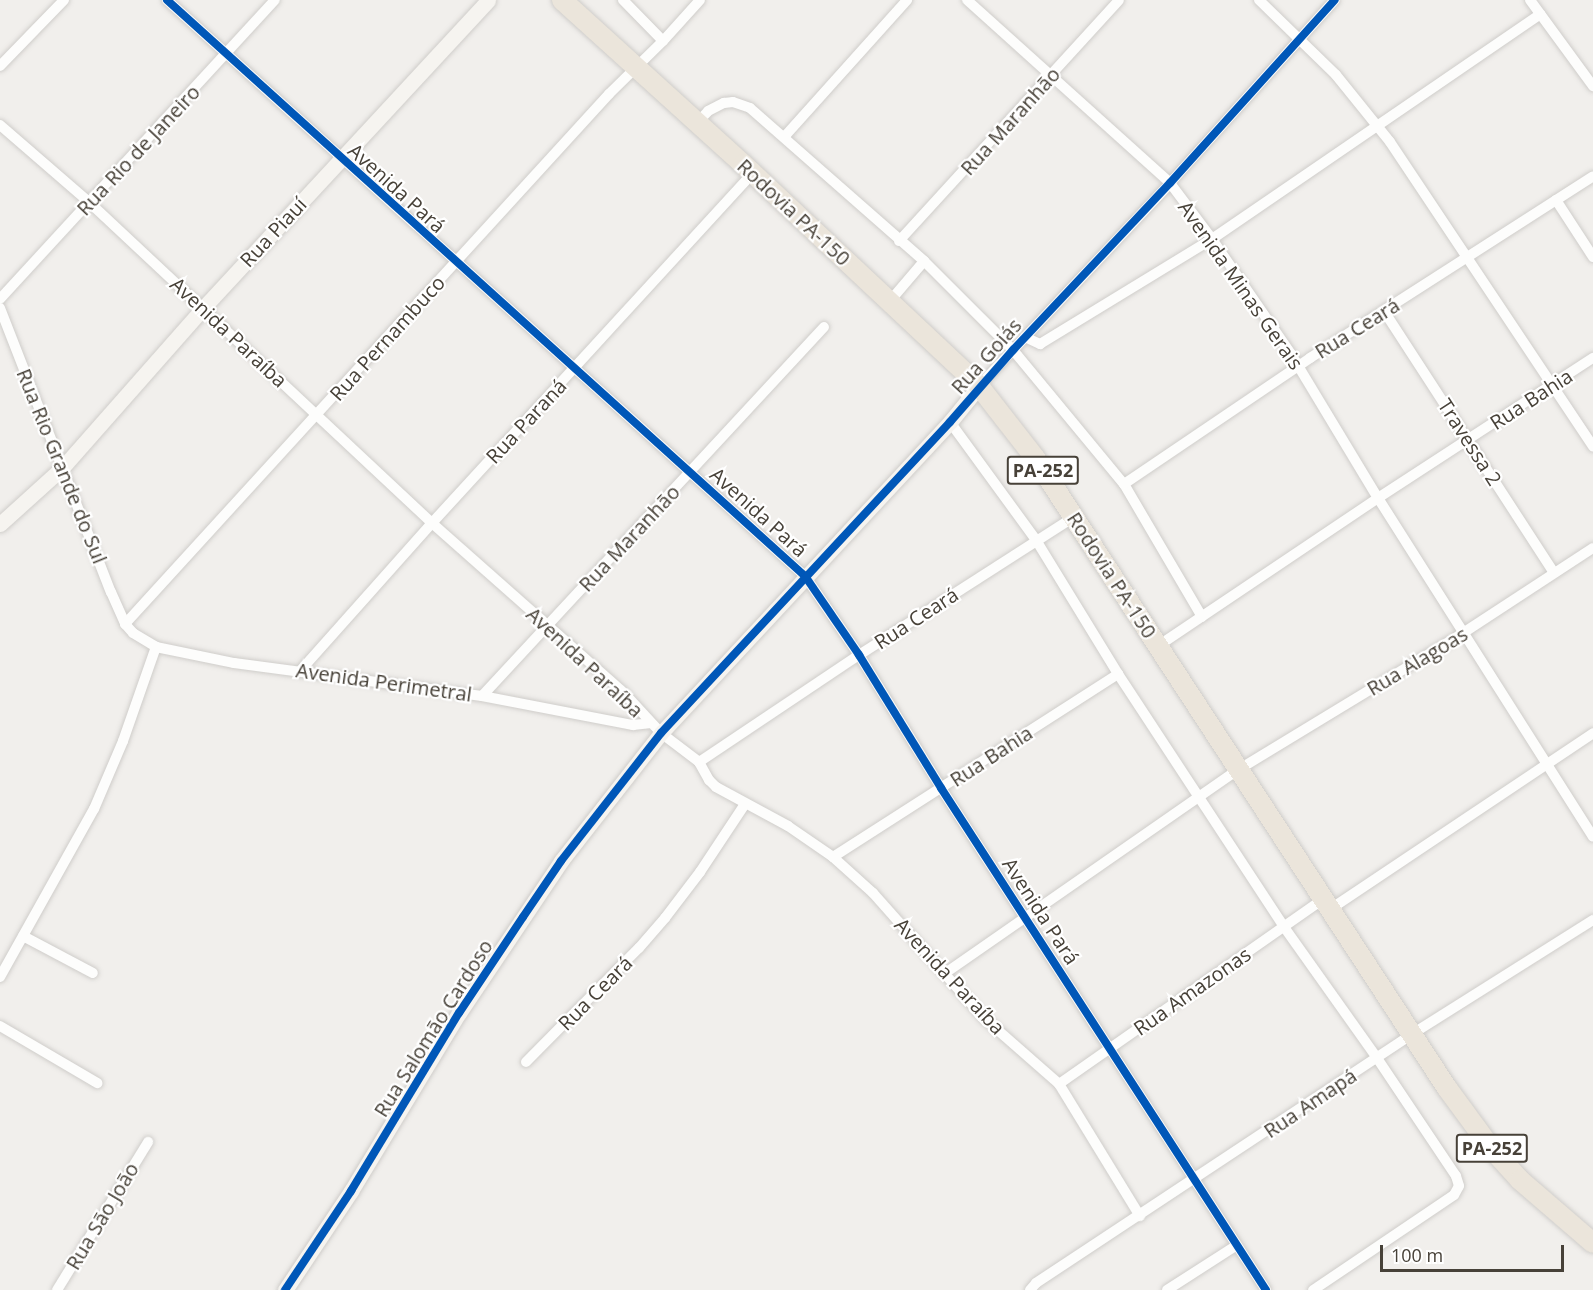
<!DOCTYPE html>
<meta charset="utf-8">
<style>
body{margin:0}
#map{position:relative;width:1593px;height:1290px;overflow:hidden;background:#f1efec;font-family:"Open Sans",sans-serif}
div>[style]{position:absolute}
.roads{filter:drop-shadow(0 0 2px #cfcdca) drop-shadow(0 0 2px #cfcdca)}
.street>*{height:10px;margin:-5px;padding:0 5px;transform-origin:5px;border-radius:5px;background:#fdfdfc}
.secondary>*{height:15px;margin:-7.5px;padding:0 7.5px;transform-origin:7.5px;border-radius:7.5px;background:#f6f4f0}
.highway>*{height:20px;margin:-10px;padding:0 10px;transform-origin:10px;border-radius:10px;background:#ebe5db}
.cycleway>*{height:8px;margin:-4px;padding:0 4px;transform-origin:4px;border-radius:4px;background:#0057b8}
span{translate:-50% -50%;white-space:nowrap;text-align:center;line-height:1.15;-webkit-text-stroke:4.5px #fff;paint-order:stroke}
.shield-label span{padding:2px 4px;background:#fff;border:2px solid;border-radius:4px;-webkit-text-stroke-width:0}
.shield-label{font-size:18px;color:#474138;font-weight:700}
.street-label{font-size:20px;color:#474138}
.scale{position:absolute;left:1380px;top:1245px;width:184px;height:27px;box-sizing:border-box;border:3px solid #474138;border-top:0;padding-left:8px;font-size:18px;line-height:21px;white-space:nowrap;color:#474138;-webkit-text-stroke:4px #fff;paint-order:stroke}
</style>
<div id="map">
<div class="roads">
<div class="street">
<i style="left:167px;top:0;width:860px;rotate:42.08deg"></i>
<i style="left:805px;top:576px;width:96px;rotate:55.6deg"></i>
<i style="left:859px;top:655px;width:156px;rotate:58.3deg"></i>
<i style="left:941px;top:788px;width:598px;rotate:57.08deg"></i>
<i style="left:623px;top:0;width:57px;rotate:45.7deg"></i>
<i style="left:967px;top:0;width:273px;rotate:42deg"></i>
<i style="left:1170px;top:183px;width:70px;rotate:53.1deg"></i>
<i style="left:1212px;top:239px;width:140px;rotate:55.5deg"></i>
<i style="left:1291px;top:354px;width:168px;rotate:58.9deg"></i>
<i style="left:1378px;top:498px;width:401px;rotate:57.6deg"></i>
<i style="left:1259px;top:0;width:107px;rotate:44.2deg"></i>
<i style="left:1336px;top:75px;width:86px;rotate:51.1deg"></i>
<i style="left:1390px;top:142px;width:366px;rotate:56.3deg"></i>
<i style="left:1530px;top:0;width:107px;rotate:53.8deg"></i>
<i style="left:0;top:66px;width:92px;rotate:-45.9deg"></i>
<i style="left:697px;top:123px;width:16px;rotate:-47deg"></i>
<i style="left:708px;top:111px;width:18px;rotate:-27deg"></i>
<i style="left:724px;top:103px;width:9px;rotate:-6deg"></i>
<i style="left:733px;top:102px;width:18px;rotate:19deg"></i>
<i style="left:750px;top:108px;width:232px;rotate:41.3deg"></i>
<i style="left:924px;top:261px;width:126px;rotate:45deg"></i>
<i style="left:1013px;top:350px;width:174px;rotate:50.4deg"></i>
<i style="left:1124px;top:484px;width:154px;rotate:59.6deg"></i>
<i style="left:0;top:125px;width:118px;rotate:40.9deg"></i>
<i style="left:89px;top:202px;width:470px;rotate:43.1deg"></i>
<i style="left:432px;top:523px;width:256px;rotate:41.5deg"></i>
<i style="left:624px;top:693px;width:54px;rotate:47.2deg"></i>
<i style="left:661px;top:733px;width:48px;rotate:37.3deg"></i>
<i style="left:699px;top:762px;width:21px;rotate:61deg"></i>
<i style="left:709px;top:780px;width:10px;rotate:45deg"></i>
<i style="left:716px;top:787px;width:82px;rotate:28.4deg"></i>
<i style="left:788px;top:826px;width:55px;rotate:34.6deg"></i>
<i style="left:833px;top:857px;width:54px;rotate:42deg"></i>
<i style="left:873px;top:893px;width:167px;rotate:48.4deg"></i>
<i style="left:984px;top:1018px;width:100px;rotate:41.3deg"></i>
<i style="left:1059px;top:1084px;width:155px;rotate:58.5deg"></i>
<i style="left:785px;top:136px;width:183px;rotate:-48.1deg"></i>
<i style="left:1556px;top:200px;width:68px;rotate:57deg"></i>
<i style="left:899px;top:241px;width:326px;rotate:-47.6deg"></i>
<i style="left:0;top:299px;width:406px;rotate:-47.4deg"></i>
<i style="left:890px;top:301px;width:52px;rotate:-49.6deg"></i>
<i style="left:0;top:308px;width:305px;rotate:68.7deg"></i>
<i style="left:111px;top:592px;width:35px;rotate:66deg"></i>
<i style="left:125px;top:624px;width:12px;rotate:48deg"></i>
<i style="left:133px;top:633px;width:27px;rotate:31deg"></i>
<i style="left:156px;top:647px;width:80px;rotate:11.6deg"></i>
<i style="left:234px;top:663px;width:250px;rotate:7.6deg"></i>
<i style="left:482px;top:696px;width:154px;rotate:10.9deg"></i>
<i style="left:633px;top:725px;width:18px;rotate:-6deg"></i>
<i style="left:1384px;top:311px;width:312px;rotate:57deg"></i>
<i style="left:1025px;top:337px;width:17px;rotate:25deg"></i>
<i style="left:1040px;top:344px;width:202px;rotate:-31.4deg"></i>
<i style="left:1212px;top:239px;width:398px;rotate:-34.4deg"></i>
<i style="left:979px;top:386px;width:279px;rotate:-46.7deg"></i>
<i style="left:1170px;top:183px;width:246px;rotate:-48deg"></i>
<i style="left:950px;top:422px;width:146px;rotate:53.9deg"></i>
<i style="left:1036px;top:540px;width:157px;rotate:58.5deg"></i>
<i style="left:1118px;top:674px;width:303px;rotate:56.7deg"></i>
<i style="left:1284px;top:927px;width:161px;rotate:54.6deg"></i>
<i style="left:1377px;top:1058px;width:142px;rotate:56.2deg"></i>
<i style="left:1456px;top:1176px;width:10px;rotate:73deg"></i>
<i style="left:1459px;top:1186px;width:10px;rotate:119deg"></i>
<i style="left:1454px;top:1195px;width:170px;rotate:146deg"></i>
<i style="left:1124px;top:484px;width:225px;rotate:-34.1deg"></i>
<i style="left:1310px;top:358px;width:336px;rotate:-32.7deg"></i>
<i style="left:125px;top:624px;width:718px;rotate:-47.6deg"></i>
<i style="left:609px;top:94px;width:76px;rotate:-44.5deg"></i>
<i style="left:663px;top:41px;width:55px;rotate:-47.9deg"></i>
<i style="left:1158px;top:646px;width:265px;rotate:-33.9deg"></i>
<i style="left:1378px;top:498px;width:257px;rotate:-33.1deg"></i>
<i style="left:301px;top:670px;width:197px;rotate:-48.3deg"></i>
<i style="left:432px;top:523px;width:475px;rotate:-47.5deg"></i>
<i style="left:482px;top:696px;width:503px;rotate:-47.17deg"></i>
<i style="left:699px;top:762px;width:192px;rotate:-33.8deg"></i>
<i style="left:859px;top:655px;width:255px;rotate:-32.7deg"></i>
<i style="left:833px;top:857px;width:339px;rotate:-32.7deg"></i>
<i style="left:1332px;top:908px;width:314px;rotate:-33.8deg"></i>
<i style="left:23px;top:936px;width:79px;rotate:27.9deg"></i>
<i style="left:944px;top:974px;width:358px;rotate:-34.8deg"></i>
<i style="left:1238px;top:770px;width:263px;rotate:-31.3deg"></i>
<i style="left:1463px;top:633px;width:155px;rotate:-33.2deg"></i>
<i style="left:0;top:977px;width:193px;rotate:-60.8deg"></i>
<i style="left:94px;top:809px;width:74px;rotate:-66.9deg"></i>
<i style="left:123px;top:741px;width:100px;rotate:-70.7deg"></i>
<i style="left:0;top:1026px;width:113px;rotate:30.4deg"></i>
<i style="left:526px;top:1062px;width:161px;rotate:-45.3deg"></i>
<i style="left:639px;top:948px;width:40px;rotate:-49deg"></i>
<i style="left:665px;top:918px;width:58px;rotate:-52.7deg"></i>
<i style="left:700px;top:872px;width:82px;rotate:-56.5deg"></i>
<i style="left:1059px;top:1084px;width:325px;rotate:-35deg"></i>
<i style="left:57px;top:1290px;width:174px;rotate:-58.4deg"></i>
<i style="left:1030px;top:1290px;width:9px;rotate:-49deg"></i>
<i style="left:1036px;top:1283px;width:451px;rotate:-33.5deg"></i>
<i style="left:1412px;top:1034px;width:214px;rotate:-32.2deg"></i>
<i style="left:1167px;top:1290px;width:83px;rotate:-32.7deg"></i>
</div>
<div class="secondary">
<i style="left:0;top:524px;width:84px;rotate:-42.1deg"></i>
<i style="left:62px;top:468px;width:215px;rotate:-48.6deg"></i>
<i style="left:204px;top:307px;width:418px;rotate:-47.2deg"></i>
<i style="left:285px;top:1290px;width:119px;rotate:-56.3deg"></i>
<i style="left:351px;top:1191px;width:208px;rotate:-58.8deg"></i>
<i style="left:459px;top:1013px;width:183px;rotate:-56.1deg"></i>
<i style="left:561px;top:861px;width:162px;rotate:-52deg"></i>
<i style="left:661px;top:733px;width:425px;rotate:-47.1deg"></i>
<i style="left:950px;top:422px;width:46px;rotate:-51.1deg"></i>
</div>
<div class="highway">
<i style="left:562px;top:0;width:244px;rotate:42.2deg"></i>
<i style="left:743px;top:164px;width:324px;rotate:43.2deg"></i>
<i style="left:979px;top:386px;width:91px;rotate:52.1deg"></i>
<i style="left:1035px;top:458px;width:753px;rotate:56.82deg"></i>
<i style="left:1447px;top:1088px;width:74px;rotate:53.7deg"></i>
<i style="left:1491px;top:1148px;width:43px;rotate:47.8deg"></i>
<i style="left:1520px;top:1180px;width:96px;rotate:40.8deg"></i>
</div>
</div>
<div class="cycleway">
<i style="left:167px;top:0;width:860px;rotate:42.08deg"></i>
<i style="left:805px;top:576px;width:96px;rotate:55.6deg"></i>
<i style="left:859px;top:655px;width:156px;rotate:58.3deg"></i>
<i style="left:941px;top:788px;width:598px;rotate:57.08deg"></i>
<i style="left:285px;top:1290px;width:119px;rotate:-56.3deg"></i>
<i style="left:351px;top:1191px;width:208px;rotate:-58.8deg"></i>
<i style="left:459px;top:1013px;width:115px;rotate:-56.3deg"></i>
<i style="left:523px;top:917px;width:68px;rotate:-55.8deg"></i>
<i style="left:561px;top:861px;width:162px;rotate:-52deg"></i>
<i style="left:661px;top:733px;width:425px;rotate:-47.1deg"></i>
<i style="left:950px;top:422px;width:96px;rotate:-48.8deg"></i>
<i style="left:1013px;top:350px;width:229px;rotate:-46.8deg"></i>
<i style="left:1170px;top:183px;width:246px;rotate:-48deg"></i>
</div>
<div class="shield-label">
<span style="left:1043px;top:470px">PA-252</span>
<span style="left:1492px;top:1148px">PA-252</span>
</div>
<div class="street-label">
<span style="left:1010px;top:121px;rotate:-48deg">Rua Maranhão</span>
<span style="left:138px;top:150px;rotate:-47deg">Rua Rio de Janeiro</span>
<span style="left:397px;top:188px;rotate:42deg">Avenida Pará</span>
<span style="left:794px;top:212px;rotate:43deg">Rodovia PA-150</span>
<span style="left:273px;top:232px;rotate:-47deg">Rua Piauí</span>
<span style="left:1241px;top:285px;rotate:55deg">Avenida Minas Gerais</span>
<span style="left:1357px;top:328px;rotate:-32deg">Rua Ceará</span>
<span style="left:229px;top:332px;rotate:43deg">Avenida Paraíba</span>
<span style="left:387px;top:338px;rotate:-48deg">Rua Pernambuco</span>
<span style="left:986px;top:356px;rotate:-48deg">Rua Goiás</span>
<span style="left:1531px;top:399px;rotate:-33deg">Rua Bahia</span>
<span style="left:526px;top:421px;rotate:-47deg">Rua Paraná</span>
<span style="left:1470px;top:442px;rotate:57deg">Travessa 2</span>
<span style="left:62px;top:466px;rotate:68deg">Rua Rio Grande do Sul</span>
<span style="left:759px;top:512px;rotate:42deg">Avenida Pará</span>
<span style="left:629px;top:538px;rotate:-47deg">Rua Maranhão</span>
<span style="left:1112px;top:575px;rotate:57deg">Rodovia PA-150</span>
<span style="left:916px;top:618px;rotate:-33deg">Rua Ceará</span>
<span style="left:1417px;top:661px;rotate:-31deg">Rua Alagoas</span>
<span style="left:585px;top:662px;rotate:43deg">Avenida Paraíba</span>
<span style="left:384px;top:682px;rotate:8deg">Avenida Perimetral</span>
<span style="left:991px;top:756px;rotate:-33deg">Rua Bahia</span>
<span style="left:1041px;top:911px;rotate:57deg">Avenida Pará</span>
<span style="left:950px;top:976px;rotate:47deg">Avenida Paraíba</span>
<span style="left:1192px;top:991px;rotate:-35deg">Rua Amazonas</span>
<span style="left:595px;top:993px;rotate:-45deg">Rua Ceará</span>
<span style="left:433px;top:1028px;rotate:-58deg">Rua Salomão Cardoso</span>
<span style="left:1310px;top:1103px;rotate:-34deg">Rua Amapá</span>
<span style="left:102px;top:1216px;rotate:-59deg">Rua São João</span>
</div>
<div class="scale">100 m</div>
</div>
